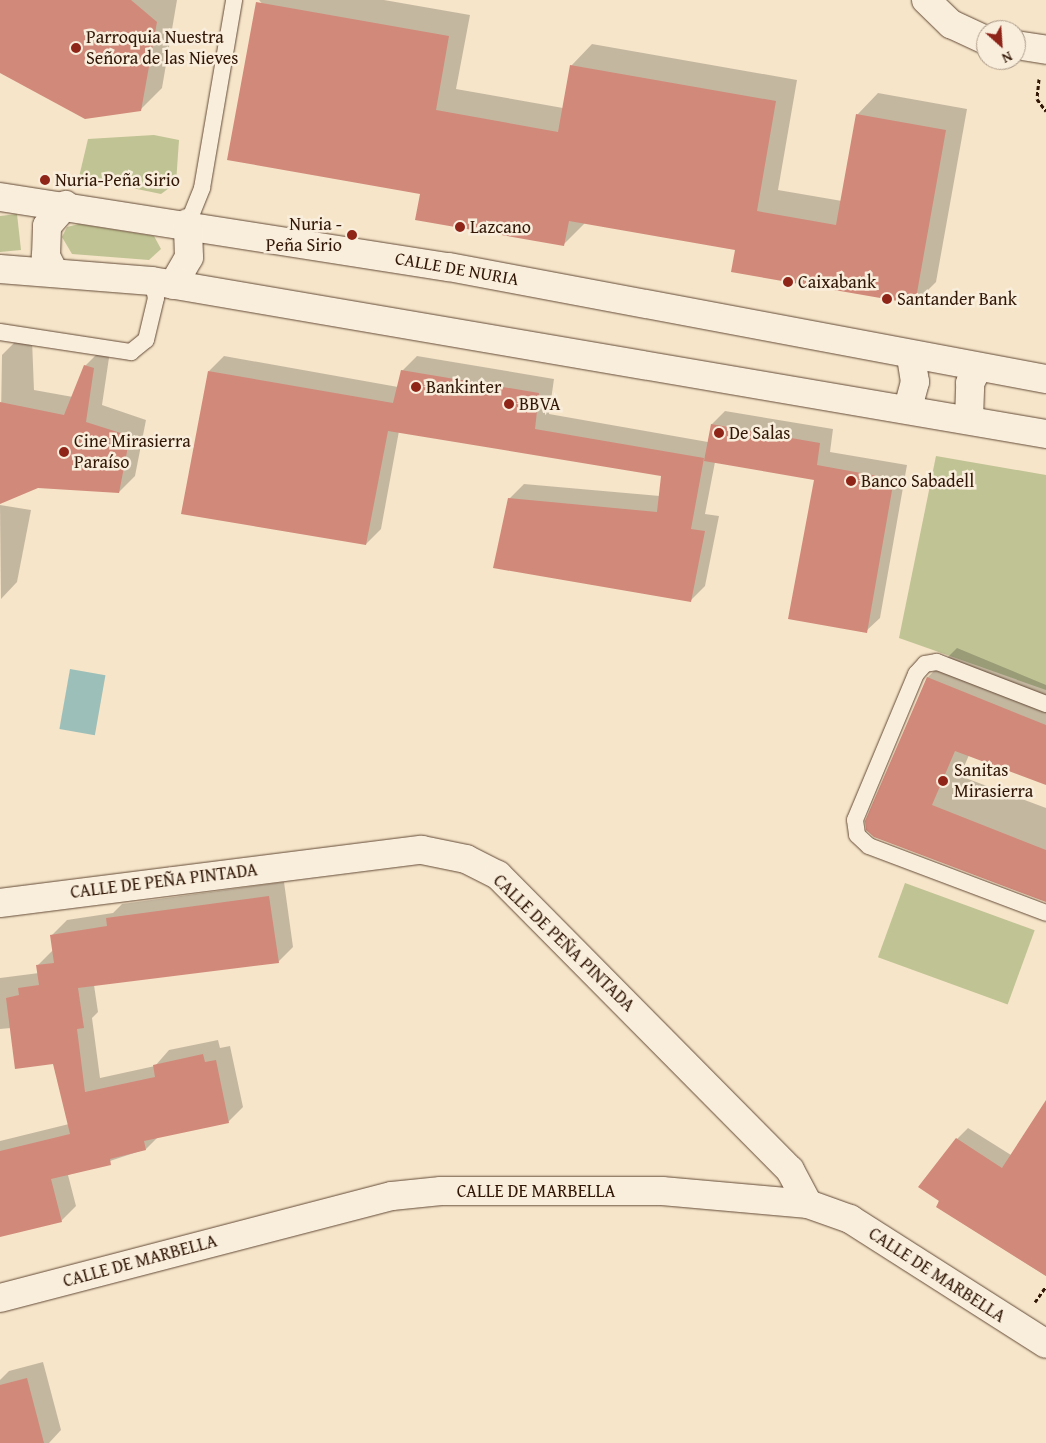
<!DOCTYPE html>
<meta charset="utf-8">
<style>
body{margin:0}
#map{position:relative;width:1046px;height:1443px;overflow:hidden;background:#f6e5c9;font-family:"Gentium Book Plus",serif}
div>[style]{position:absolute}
.green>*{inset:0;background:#c0c394;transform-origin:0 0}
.water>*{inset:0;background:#9dbfb9;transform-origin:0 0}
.shadow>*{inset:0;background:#0003}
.building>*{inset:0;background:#d1897a}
.path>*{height:3px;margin-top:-1.5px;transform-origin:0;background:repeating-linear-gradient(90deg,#321706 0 4px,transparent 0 6.5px)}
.roads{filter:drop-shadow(0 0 1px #634a37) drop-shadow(0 0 1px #634a37)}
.lane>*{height:16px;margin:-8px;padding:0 8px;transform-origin:8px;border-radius:8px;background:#f9eedc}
.street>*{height:28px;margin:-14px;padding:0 14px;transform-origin:14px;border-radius:14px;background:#f9eedc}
.dots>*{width:14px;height:14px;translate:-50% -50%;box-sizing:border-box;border:2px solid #f9eedc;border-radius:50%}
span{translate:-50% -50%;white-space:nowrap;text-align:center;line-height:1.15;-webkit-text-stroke:5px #f9eedc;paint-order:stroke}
.poi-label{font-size:18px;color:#321706}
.left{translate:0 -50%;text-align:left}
.right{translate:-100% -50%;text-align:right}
.street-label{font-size:18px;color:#321706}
.north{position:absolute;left:976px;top:20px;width:50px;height:50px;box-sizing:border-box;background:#f9eedc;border:1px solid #a99886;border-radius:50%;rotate:154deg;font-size:14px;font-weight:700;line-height:20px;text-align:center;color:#321706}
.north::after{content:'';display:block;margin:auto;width:18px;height:22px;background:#8f2418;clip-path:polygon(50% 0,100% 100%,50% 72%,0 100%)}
</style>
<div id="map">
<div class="green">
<i style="clip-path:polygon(154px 135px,179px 140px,176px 183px,161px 194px,79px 177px,88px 139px)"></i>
<i style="clip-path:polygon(17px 214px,21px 250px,0 252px,0 216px)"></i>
<i style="clip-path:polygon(79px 224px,154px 236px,161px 249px,149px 260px,72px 254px,62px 237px,67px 227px)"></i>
<i style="clip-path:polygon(936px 456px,1046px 475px,1046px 690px,899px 638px)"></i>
<i style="left:905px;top:883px;width:138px;height:79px;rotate:20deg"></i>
</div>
<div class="water">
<i style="left:70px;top:669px;width:36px;height:61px;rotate:10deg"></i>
</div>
<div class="shadow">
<i style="clip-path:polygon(0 0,177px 0,162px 88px,141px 109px,0 72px)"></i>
<i style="clip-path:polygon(259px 0,384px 0,470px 15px,456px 89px,563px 108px,571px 66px,592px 44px,797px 80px,778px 190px,842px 201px,857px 115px,878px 93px,967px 109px,936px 282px,915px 303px,736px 249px,585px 223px,564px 244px,421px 193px)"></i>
<i style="clip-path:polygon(19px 338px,32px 339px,34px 390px,73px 397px,85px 366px,102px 349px,110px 351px,102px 405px,146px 420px,135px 476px,119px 492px,0 476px,2px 355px)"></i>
<i style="clip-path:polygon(224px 356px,398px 387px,402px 371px,417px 356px,554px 379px,549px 414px,708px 442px,712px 424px,725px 411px,833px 429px,830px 452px,907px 465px,880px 618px,866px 631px,815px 479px,715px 462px,705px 514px,719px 516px,705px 586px,690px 601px,509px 499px,524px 484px,660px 496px,663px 475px,399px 431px,381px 529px,366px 544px,209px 371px)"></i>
<i style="clip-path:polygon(0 505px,31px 510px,17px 582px,1px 599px)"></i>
<i style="clip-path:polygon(957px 648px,1046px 685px,1046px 784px,969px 755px,960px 776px,1046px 808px,1046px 900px,867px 822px,928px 677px)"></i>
<i style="clip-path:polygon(284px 882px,293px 947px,278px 962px,94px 985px,98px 1012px,92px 1018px,100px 1078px,155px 1066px,169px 1050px,218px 1040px,220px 1048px,230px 1046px,243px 1107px,228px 1122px,158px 1137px,146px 1149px,68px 1175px,76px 1206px,61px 1221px,0 1236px,0 1141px,69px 1124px,54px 1063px,11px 1028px,0 1029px,0 978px,39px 973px,38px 965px,53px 950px,52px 935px,67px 920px,113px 913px,122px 904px)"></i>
<i style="clip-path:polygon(1046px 1102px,1046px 1276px,937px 1207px,957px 1139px,968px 1128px,1011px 1155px)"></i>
<i style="clip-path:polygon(43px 1362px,61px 1430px,49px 1443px,0 1443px,0 1380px,9px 1371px)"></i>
</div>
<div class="building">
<i style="clip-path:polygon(0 0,131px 0,157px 22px,141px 111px,85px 119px,0 73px)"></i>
<i style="clip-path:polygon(256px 2px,449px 36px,436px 110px,558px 132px,570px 65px,776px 101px,757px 211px,836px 225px,856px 114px,946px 130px,915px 304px,731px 272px,735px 250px,569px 221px,564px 246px,415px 220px,420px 194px,227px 160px)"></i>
<i style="clip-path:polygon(84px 365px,94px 368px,86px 422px,130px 436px,119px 493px,38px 488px,0 504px,0 402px,64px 415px)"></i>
<i style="clip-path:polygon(401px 370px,539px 393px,535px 429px,704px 458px,691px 529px,705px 531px,691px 602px,493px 568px,508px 498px,657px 512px,661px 476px,388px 431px,366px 545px,181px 514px,208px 371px,393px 403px)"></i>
<i style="clip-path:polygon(711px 424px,820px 443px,817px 465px,894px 479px,867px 633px,788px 619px,814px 480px,704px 461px)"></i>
<i style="clip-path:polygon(927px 677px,1046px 725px,1046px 785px,955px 751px,932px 805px,1046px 850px,1046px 902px,874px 837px,866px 830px,865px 821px)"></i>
<i style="clip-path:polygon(269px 896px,279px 963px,78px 988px,84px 1028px,77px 1029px,85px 1092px,155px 1077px,153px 1065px,203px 1054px,205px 1062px,216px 1060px,229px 1123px,144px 1141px,146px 1150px,110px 1159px,111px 1165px,51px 1179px,62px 1222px,0 1237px,0 1151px,70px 1134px,53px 1064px,15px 1069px,6px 998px,19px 995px,18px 988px,39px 985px,36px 965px,54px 963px,50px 935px,107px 926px,106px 918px)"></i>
<i style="clip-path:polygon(1046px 1100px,1046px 1276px,936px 1207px,939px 1201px,918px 1187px,956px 1138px,1002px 1168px)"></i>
<i style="clip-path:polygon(27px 1378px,44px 1443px,0 1443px,0 1385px)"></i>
</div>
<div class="path">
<i style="left:1039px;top:79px;width:20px;rotate:96deg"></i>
<i style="left:1037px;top:99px;width:15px;rotate:53deg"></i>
<i style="left:1035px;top:1302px;width:19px;rotate:-55deg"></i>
</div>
<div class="roads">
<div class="lane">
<i style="left:188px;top:223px;width:38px;rotate:-68deg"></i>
<i style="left:202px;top:188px;width:191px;rotate:-80.3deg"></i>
<i style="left:0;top:332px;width:133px;rotate:8.7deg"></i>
<i style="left:131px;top:352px;width:19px;rotate:-39deg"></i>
<i style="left:146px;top:340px;width:43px;rotate:-76.6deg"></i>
<i style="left:156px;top:298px;width:17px;rotate:-103deg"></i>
<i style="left:1046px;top:704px;width:117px;rotate:-158.9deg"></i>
<i style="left:937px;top:662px;width:12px;rotate:171deg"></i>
<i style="left:925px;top:664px;width:13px;rotate:132deg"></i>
<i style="left:916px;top:674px;width:158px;rotate:112.7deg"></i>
<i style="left:855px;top:820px;width:15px;rotate:82deg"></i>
<i style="left:857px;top:835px;width:16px;rotate:43deg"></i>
<i style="left:869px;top:846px;width:189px;rotate:20.7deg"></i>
</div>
<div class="street">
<i style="left:926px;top:0;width:35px;rotate:44deg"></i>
<i style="left:951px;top:24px;width:38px;rotate:25deg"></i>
<i style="left:1016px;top:45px;width:30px;rotate:9deg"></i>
<i style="left:0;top:197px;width:454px;rotate:8.9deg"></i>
<i style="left:449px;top:267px;width:607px;rotate:10.63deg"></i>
<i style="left:0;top:269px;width:152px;rotate:4.5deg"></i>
<i style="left:152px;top:281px;width:907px;rotate:9.71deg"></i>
<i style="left:53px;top:270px;width:16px;rotate:-117deg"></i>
<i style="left:46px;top:256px;width:30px;rotate:-88deg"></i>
<i style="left:47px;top:226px;width:28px;rotate:-49deg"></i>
<i style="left:173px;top:285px;width:32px;rotate:-60deg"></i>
<i style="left:189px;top:257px;width:34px;rotate:-92deg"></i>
<i style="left:908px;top:408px;width:27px;rotate:-75deg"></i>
<i style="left:915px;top:382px;width:26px;rotate:-99deg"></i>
<i style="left:969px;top:419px;width:36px;rotate:-88deg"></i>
<i style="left:970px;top:383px;width:17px;rotate:-62deg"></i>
<i style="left:0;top:903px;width:425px;rotate:-7.2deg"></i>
<i style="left:422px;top:850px;width:45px;rotate:11.6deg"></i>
<i style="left:466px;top:859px;width:36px;rotate:27deg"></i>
<i style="left:498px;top:875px;width:415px;rotate:45.3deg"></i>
<i style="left:790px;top:1170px;width:38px;rotate:62deg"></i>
<i style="left:0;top:1298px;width:405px;rotate:-14.6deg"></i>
<i style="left:392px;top:1196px;width:49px;rotate:-5.8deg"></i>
<i style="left:441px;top:1191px;width:221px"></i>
<i style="left:662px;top:1191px;width:147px;rotate:5.1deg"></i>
<i style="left:808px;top:1204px;width:45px;rotate:19.7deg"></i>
<i style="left:850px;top:1219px;width:232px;rotate:32.5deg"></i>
</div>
</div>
<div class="dots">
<i style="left:76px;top:48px;background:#8f2418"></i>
<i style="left:45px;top:180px;background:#8f2418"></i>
<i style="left:460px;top:227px;background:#8f2418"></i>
<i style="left:352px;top:235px;background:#8f2418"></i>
<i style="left:788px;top:282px;background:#8f2418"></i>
<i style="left:887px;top:299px;background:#8f2418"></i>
<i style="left:416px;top:387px;background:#8f2418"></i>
<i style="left:509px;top:404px;background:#8f2418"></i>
<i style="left:719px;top:433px;background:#8f2418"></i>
<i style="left:64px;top:452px;background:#8f2418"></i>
<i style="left:851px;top:481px;background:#8f2418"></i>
<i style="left:943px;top:781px;background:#8f2418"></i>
</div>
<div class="poi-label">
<span class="left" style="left:86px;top:48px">Parroquia Nuestra<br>Señora de las Nieves</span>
<span class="left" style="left:55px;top:180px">Nuria-Peña Sirio</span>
<span class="right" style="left:342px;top:235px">Nuria -<br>Peña Sirio</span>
<span class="left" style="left:470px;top:227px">Lazcano</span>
<span class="left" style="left:798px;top:282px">Caixabank</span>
<span class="left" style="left:897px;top:299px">Santander Bank</span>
<span class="left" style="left:426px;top:387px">Bankinter</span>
<span class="left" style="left:519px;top:404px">BBVA</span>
<span class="left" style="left:729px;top:433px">De Salas</span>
<span class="left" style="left:74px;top:452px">Cine Mirasierra<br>Paraíso</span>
<span class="left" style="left:861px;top:481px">Banco Sabadell</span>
<span class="left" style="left:954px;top:781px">Sanitas<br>Mirasierra</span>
</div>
<div class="street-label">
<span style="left:457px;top:269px;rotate:10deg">CALLE DE NURIA</span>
<span style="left:164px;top:881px;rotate:-7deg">CALLE DE PEÑA PINTADA</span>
<span style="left:564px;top:943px;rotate:44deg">CALLE DE PEÑA PINTADA</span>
<span style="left:536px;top:1191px">CALLE DE MARBELLA</span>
<span style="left:140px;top:1261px;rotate:-15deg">CALLE DE MARBELLA</span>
<span style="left:937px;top:1275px;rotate:33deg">CALLE DE MARBELLA</span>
</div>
<div class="north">N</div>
</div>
